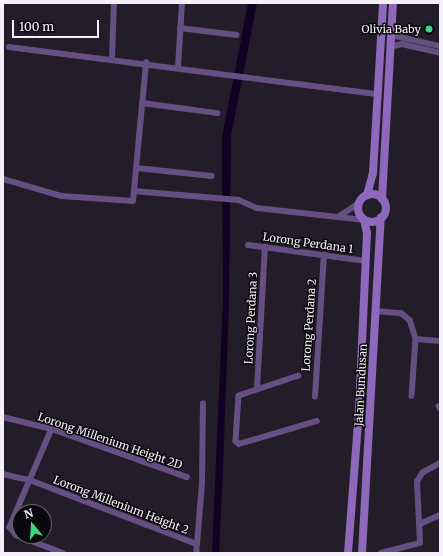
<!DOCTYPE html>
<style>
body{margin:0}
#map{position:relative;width:443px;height:556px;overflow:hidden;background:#221d28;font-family:Merriweather,serif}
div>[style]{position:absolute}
.water>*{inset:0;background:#120024}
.street>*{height:5.5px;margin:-2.75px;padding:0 2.75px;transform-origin:2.75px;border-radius:2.75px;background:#654f82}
.secondary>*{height:8px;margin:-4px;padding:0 4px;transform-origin:4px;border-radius:4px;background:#8d68bb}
.secondary>.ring{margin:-4px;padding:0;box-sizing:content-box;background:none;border:8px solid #8d68bb;border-radius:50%}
.dots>*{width:11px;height:11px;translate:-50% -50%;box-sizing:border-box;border:2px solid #0a090d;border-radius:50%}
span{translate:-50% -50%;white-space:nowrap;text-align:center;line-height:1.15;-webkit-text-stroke:3px #0a090d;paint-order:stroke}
.poi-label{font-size:11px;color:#f3f0f7}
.right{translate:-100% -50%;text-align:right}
.street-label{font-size:11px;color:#f3f0f7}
.frame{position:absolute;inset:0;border:4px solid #f3f0f7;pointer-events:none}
.north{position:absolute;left:12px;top:504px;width:40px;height:40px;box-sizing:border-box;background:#0a090d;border:1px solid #67656b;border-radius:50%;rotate:342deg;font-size:11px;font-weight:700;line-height:16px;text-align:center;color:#f3f0f7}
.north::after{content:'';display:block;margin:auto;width:14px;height:18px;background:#3cd77e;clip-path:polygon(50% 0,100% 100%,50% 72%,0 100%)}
.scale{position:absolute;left:12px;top:20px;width:87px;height:18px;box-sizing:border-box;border:2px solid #f3f0f7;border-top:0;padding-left:5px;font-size:12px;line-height:14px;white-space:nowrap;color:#f3f0f7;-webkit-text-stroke:3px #0a090d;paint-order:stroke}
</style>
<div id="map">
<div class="water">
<i style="clip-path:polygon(248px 3px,257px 3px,231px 136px,229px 301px,223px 470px,219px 553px,212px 553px,223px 300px,222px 137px)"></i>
</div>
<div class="street">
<i style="left:180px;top:28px;width:57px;rotate:7deg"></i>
<i style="left:391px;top:35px;width:50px;rotate:12.7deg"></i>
<i style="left:9px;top:47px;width:372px;rotate:7.3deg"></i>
<i style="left:390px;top:47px;width:12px;rotate:-14deg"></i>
<i style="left:402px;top:44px;width:39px;rotate:13deg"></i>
<i style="left:112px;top:59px;width:56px;rotate:-88deg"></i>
<i style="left:178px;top:67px;width:64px;rotate:-86.4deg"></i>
<i style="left:142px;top:103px;width:76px;rotate:7.6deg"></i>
<i style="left:137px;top:168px;width:75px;rotate:6.1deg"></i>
<i style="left:3px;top:179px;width:61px;rotate:16.1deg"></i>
<i style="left:62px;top:196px;width:71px;rotate:4deg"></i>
<i style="left:133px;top:201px;width:139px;rotate:-84.6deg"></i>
<i style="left:134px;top:191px;width:105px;rotate:4.9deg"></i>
<i style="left:239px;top:200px;width:20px;rotate:24deg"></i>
<i style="left:257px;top:208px;width:108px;rotate:6.4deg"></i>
<i style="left:341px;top:215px;width:20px;rotate:-33deg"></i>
<i style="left:248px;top:245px;width:119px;rotate:7.7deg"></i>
<i style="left:376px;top:311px;width:25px;rotate:5deg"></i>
<i style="left:401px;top:313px;width:11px;rotate:38deg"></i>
<i style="left:410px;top:320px;width:20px;rotate:72deg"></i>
<i style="left:416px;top:339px;width:57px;rotate:94deg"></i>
<i style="left:416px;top:339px;width:24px;rotate:5deg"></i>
<i style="left:299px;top:376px;width:63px;rotate:161.6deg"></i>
<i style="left:239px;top:396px;width:45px;rotate:93.8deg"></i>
<i style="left:236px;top:441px;width:4px;rotate:45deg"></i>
<i style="left:239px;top:444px;width:81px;rotate:-16.4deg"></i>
<i style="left:257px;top:389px;width:142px;rotate:-86.8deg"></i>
<i style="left:315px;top:397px;width:142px;rotate:-86.4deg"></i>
<i style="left:439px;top:406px;width:2px;rotate:63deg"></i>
<i style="left:3px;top:417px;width:50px;rotate:13.8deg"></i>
<i style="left:52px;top:429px;width:143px;rotate:19.6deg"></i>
<i style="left:52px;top:429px;width:107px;rotate:113.2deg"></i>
<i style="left:10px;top:527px;width:10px;rotate:53deg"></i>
<i style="left:16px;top:535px;width:50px;rotate:21deg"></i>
<i style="left:3px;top:474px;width:28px;rotate:13deg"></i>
<i style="left:30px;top:480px;width:179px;rotate:21deg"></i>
<i style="left:197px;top:544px;width:9px;rotate:90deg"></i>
<i style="left:420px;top:524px;width:22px;rotate:-24deg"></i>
<i style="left:197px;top:544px;width:61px;rotate:-85.3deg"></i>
<i style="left:202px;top:483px;width:79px;rotate:-89.3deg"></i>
<i style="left:381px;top:553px;width:40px;rotate:-14.4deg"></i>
<i style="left:420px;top:543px;width:61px;rotate:-92.8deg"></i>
<i style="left:417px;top:482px;width:10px;rotate:-61deg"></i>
<i style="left:422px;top:473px;width:21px;rotate:-29deg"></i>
</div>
<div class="secondary">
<i class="ring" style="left:358px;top:194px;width:20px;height:20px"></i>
<i style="left:367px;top:195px;width:23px;rotate:-75deg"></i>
<i style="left:373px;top:173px;width:170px;rotate:-86.6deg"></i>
<i style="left:382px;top:199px;width:196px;rotate:-86.8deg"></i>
<i style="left:348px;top:553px;width:144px;rotate:-85.6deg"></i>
<i style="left:359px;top:409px;width:176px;rotate:-87.4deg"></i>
<i style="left:367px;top:233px;width:13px;rotate:-103deg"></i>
<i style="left:362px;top:553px;width:336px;rotate:-86.8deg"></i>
</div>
<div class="dots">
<i style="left:429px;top:29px;background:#3cd77e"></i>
</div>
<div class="poi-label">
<span class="right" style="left:421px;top:29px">Olivia Baby</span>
</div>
<div class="street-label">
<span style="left:308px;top:243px;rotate:8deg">Lorong Perdana 1</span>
<span style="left:251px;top:318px;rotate:-87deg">Lorong Perdana 3</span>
<span style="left:309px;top:325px;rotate:-86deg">Lorong Perdana 2</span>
<span style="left:361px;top:385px;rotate:-87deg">Jalan Bundusan</span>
<span style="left:110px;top:441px;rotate:19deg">Lorong Millenium Height 2D</span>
<span style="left:121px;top:505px;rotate:21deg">Lorong Millenium Height 2</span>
</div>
<div class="frame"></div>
<div class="north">N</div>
<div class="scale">100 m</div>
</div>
